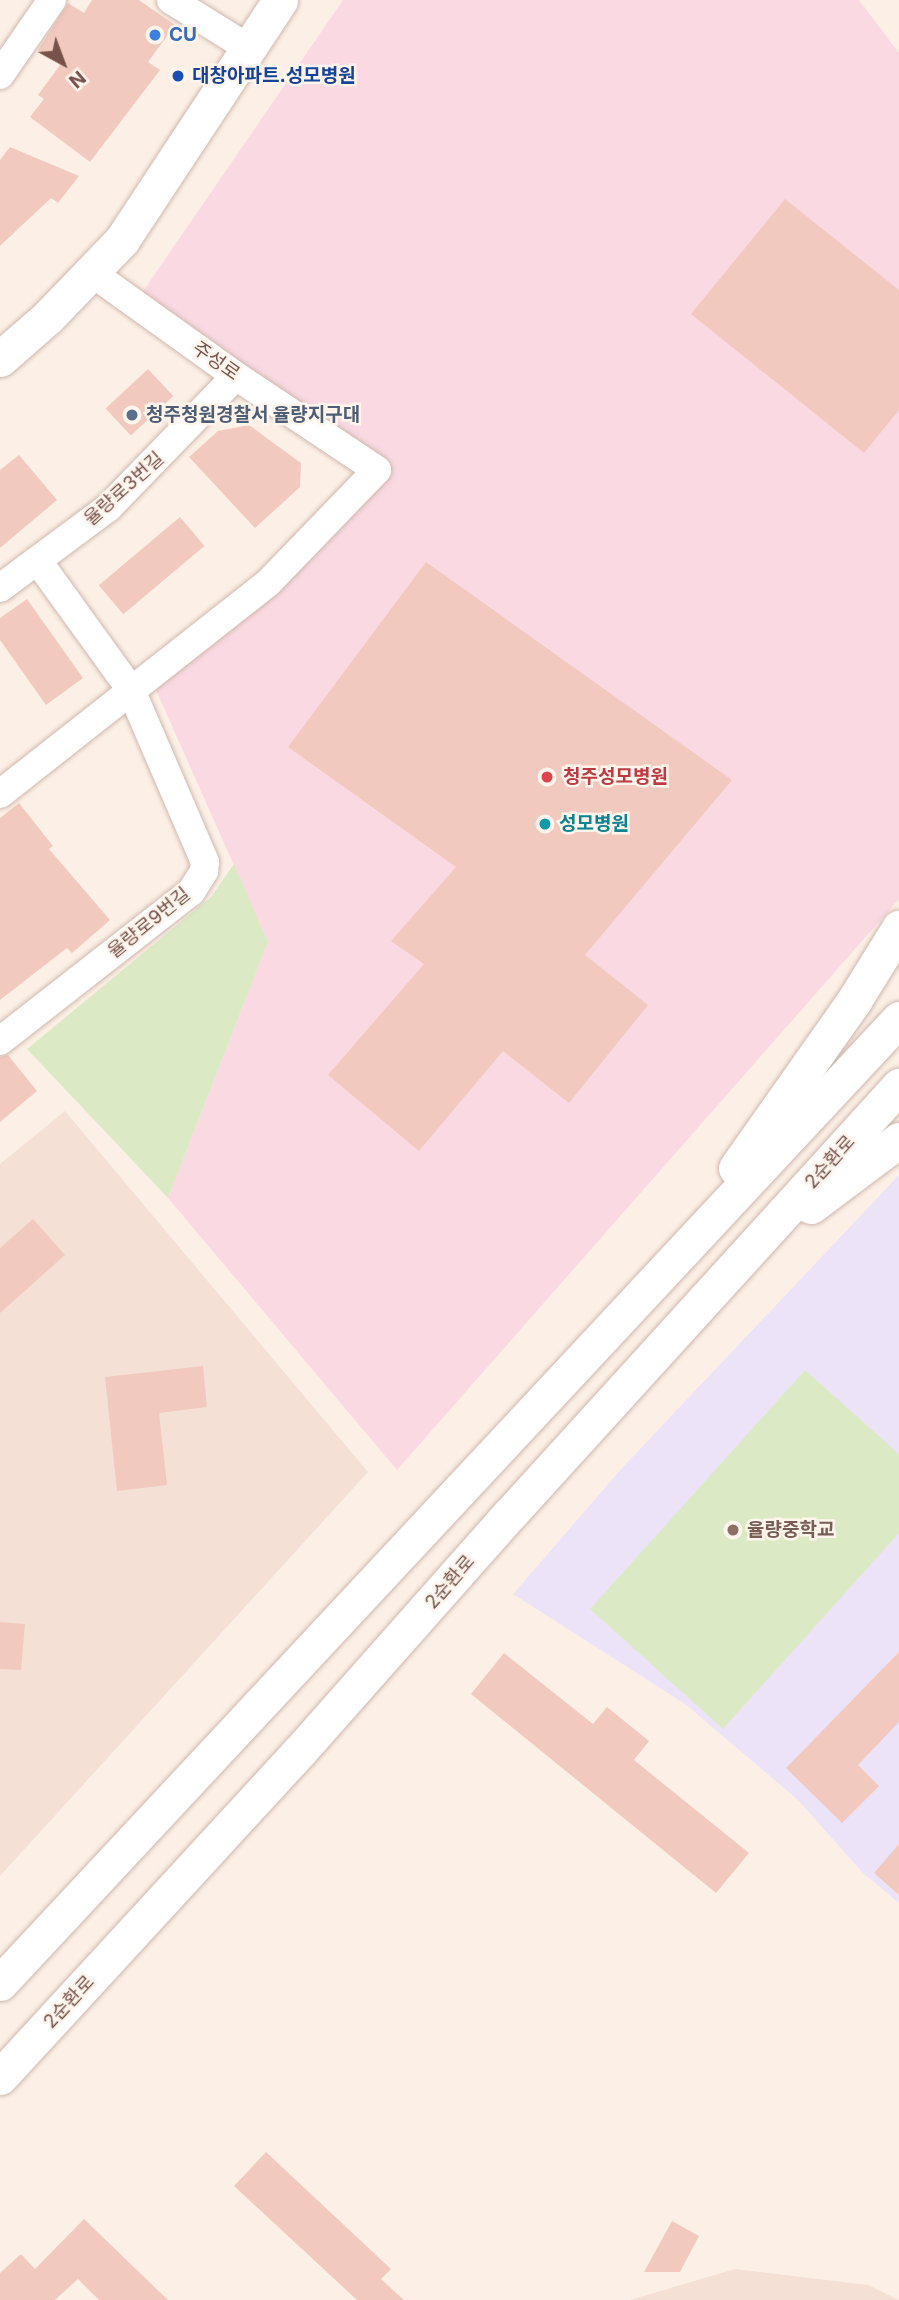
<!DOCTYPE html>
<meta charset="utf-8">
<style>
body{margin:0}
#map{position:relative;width:899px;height:2300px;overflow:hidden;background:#fcf0e6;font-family:Inter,"Noto Sans KR",sans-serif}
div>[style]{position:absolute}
.residential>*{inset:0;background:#f4e0d5}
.education>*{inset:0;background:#ede3f9}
.medical>*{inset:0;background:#fad9e3}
.green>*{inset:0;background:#dbeac4}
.building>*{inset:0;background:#f2c9be;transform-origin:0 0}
.roads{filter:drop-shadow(0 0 2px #d0b8ae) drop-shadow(0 0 2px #d0b8ae)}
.minor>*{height:28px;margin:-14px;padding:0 14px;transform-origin:14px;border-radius:14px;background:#fff}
.tertiary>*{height:35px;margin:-17.5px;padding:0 17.5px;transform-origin:17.5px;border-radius:17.5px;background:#fff}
.dots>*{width:19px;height:19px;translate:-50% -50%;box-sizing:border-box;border:4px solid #fff5ed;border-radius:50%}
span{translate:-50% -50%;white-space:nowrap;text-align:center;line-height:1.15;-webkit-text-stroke:5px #fff5ed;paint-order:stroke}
.shop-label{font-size:19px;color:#366cbe;font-weight:700}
.left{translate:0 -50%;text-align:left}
.transit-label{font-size:19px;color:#164399;font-weight:700}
.street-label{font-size:19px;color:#76524a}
.service-label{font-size:19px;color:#4e5e75;font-weight:700}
.health-label{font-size:19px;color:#be3a42;font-weight:700}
.culture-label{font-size:19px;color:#0d838f;font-weight:700}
.education-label{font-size:19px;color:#785e54;font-weight:700}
.north{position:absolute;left:28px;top:28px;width:70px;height:70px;-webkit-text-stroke:5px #fff5ed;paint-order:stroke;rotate:139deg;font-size:19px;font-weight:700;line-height:28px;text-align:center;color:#76524a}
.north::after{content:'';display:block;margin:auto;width:24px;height:32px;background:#76524a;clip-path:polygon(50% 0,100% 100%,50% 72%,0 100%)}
</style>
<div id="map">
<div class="residential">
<i style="clip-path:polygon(65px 1111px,368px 1472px,0 1876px,0 1164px)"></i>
<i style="clip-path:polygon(735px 2269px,868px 2285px,899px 2300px,630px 2300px)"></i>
</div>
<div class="education">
<i style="clip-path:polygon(899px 1175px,899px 1903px,862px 1872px,798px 1800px,685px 1704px,513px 1594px,623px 1467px)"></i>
</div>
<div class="medical">
<i style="clip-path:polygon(343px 0,859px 0,899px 53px,899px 899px,397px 1470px,168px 1198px,268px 942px,156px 690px,377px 470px,135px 303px)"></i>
</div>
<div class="green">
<i style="clip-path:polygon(234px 864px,268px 942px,168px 1198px,27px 1049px,211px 897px)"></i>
<i style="clip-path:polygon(805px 1370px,899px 1454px,899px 1533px,723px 1729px,590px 1609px)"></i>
</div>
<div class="building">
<i style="clip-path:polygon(92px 0,139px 0,175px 25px,148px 62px,160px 70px,90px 162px,30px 117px,44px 99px,38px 95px,60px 65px,38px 50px,68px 3px,84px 13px)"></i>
<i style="clip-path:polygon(10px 147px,79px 176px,58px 203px,51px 198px,0 246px,0 160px)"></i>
<i style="clip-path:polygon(785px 199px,899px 290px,899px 410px,864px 453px,691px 314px)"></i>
<i style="left:148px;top:369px;width:37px;height:58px;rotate:47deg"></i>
<i style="clip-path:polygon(249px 425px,301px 463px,300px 487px,255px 528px,189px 457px,218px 431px)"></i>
<i style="clip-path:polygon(19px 455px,57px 500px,0 548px,0 470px)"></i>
<i style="left:180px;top:517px;width:38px;height:106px;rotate:50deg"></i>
<i style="clip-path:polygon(426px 562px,732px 780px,585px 955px,648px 1005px,569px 1103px,503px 1051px,419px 1151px,328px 1075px,424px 964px,391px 941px,456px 867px,288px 747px)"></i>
<i style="clip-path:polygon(27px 599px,83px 678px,46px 705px,0 640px,0 618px)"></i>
<i style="clip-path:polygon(19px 803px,53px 846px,49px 849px,110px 920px,72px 953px,67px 948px,0 1000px,0 818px)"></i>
<i style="clip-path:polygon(8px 1055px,37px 1091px,0 1122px,0 1057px)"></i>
<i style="clip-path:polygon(33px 1219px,65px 1255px,0 1313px,0 1248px)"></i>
<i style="clip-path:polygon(203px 1366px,207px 1407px,159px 1413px,167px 1485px,117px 1491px,105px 1377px)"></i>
<i style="clip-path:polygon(0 1622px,25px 1624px,21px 1670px,0 1669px)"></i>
<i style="clip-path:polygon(899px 1652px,899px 1722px,858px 1765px,879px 1786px,842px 1823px,786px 1768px)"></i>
<i style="clip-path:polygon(504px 1653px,593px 1724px,607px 1707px,649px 1741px,634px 1760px,749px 1853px,716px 1893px,471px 1694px)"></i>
<i style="clip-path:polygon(899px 1844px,899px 1895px,874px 1873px)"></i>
<i style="clip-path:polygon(266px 2152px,391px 2269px,381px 2279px,404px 2300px,357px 2300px,234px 2186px)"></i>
<i style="clip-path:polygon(84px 2219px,168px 2300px,99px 2300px,78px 2279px,55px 2300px,0 2300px,0 2273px,21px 2254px,35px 2269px)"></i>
<i style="clip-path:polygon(672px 2221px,699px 2236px,680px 2272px,644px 2272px)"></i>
</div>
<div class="roads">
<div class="minor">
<i style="left:171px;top:0;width:91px;rotate:31.9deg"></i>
<i style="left:0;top:75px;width:91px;rotate:-55.3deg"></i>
<i style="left:0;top:588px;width:136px;rotate:-36.6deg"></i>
<i style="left:109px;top:507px;width:182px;rotate:-45.9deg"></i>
<i style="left:0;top:794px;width:341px;rotate:-38.2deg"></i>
<i style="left:268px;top:583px;width:157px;rotate:-46deg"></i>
<i style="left:377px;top:470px;width:169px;rotate:-146.3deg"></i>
<i style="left:236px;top:376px;width:178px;rotate:-144.4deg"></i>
<i style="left:0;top:1041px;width:242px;rotate:-38deg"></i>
<i style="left:191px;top:892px;width:25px;rotate:-58deg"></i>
<i style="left:204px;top:871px;width:9px;rotate:-84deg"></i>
<i style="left:205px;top:862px;width:187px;rotate:-113.3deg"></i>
<i style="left:131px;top:690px;width:159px;rotate:-125.8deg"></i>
</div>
<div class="tertiary">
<i style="left:0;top:359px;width:64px;rotate:-41.2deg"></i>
<i style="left:48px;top:317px;width:107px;rotate:-46.1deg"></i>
<i style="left:122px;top:240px;width:287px;rotate:-56.6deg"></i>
<i style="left:736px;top:1168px;width:207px;rotate:-54.8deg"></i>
<i style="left:855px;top:999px;width:84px;rotate:-58.2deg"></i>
<i style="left:811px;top:1206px;width:110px;rotate:-36.9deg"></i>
<i style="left:0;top:1983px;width:1318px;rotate:-47deg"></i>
<i style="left:0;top:2077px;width:442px;rotate:-47.4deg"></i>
<i style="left:299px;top:1752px;width:317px;rotate:-48.5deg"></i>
<i style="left:509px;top:1515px;width:580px;rotate:-47.73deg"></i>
</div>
</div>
<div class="dots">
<i style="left:155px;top:35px;background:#3f7fe0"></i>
<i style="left:178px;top:76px;background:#1a4fb4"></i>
<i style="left:132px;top:415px;background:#5c6f8a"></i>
<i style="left:547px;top:777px;background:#e0444e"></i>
<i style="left:545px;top:824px;background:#0f9aa8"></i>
<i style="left:733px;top:1530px;background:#8d6e63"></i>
</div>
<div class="shop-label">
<span class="left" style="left:169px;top:35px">CU</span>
</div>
<div class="transit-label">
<span class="left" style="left:192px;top:76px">대창아파트.성모병원</span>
</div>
<div class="street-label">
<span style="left:216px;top:361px;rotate:35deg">주성로</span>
<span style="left:124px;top:489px;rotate:-42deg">율량로3번길</span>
<span style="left:149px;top:923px;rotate:-39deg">율량로9번길</span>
<span style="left:830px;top:1162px;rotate:-48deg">2순환로</span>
<span style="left:450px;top:1582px;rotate:-49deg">2순환로</span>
<span style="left:69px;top:2002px;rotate:-47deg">2순환로</span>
</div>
<div class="service-label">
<span class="left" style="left:146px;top:415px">청주청원경찰서 율량지구대</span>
</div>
<div class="health-label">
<span class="left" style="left:563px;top:777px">청주성모병원</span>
</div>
<div class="culture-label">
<span class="left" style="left:559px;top:824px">성모병원</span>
</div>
<div class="education-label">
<span class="left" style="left:747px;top:1530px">율량중학교</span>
</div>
<div class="north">N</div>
</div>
